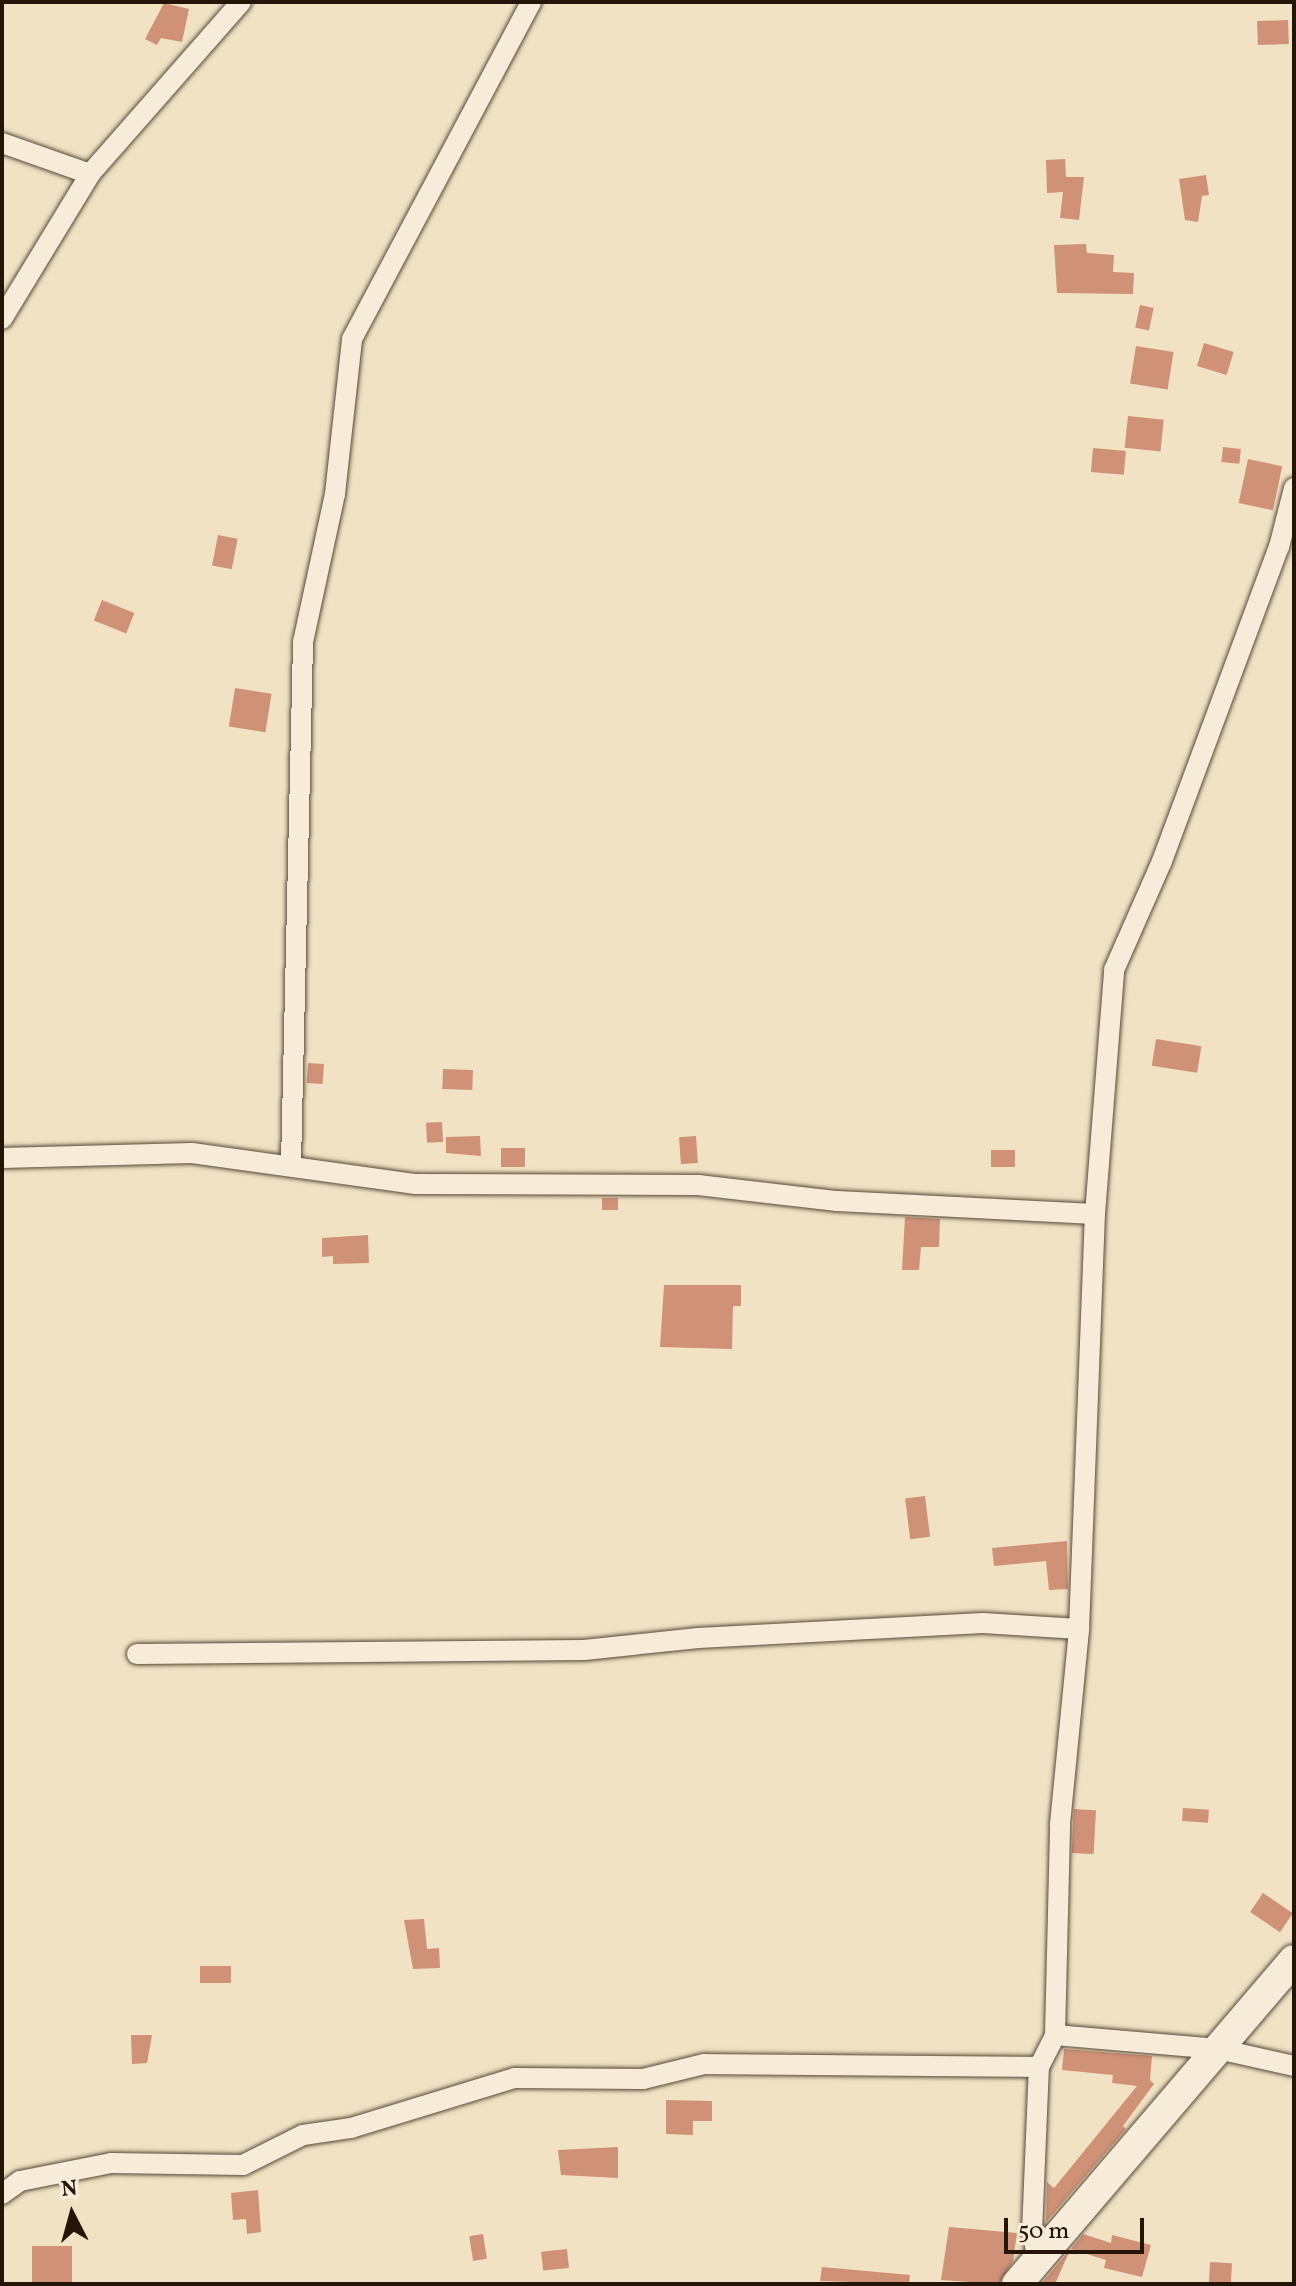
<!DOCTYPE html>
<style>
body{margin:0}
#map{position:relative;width:1296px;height:2286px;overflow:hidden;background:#f1e2c4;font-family:Vollkorn,serif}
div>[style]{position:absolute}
.building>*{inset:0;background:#cf9277;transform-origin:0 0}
.roads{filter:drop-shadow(0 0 2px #574837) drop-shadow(0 0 2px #574837)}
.street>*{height:20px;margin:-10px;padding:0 10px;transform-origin:10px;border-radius:10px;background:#f6ecd9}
.secondary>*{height:30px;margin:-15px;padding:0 15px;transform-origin:15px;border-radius:15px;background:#f6ecd9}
span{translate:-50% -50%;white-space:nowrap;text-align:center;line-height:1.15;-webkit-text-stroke:6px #f6ecd9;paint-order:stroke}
.frame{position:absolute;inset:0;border:4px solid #241508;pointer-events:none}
.north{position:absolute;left:32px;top:2174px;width:80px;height:80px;-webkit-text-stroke:6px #f6ecd9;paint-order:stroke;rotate:354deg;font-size:22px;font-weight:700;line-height:32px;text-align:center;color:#241508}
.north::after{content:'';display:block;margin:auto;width:28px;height:36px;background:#241508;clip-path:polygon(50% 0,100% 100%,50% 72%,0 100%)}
.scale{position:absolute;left:1004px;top:2218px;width:140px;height:36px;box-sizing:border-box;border:4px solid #241508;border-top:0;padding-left:10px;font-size:24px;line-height:28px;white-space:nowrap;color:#241508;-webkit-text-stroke:6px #f6ecd9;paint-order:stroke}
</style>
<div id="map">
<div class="building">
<i style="clip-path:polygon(164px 3px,189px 9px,182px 42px,161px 38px,157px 45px,145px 39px)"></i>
<i style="left:1288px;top:20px;width:24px;height:31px;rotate:88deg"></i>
<i style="clip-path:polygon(1065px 159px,1066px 177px,1084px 177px,1079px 220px,1060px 218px,1063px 192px,1047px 193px,1046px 160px)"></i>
<i style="clip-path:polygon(1206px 175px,1209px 195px,1202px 196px,1198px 222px,1185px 220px,1179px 179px)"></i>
<i style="clip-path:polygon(1086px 244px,1087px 253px,1114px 255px,1113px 272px,1134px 273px,1133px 294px,1057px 293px,1054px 245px)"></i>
<i style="left:1140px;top:305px;width:14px;height:23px;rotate:12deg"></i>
<i style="left:1204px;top:343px;width:31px;height:24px;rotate:17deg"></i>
<i style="left:1136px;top:346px;width:38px;height:38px;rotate:9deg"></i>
<i style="left:1128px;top:416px;width:36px;height:32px;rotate:6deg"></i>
<i style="left:1223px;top:447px;width:18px;height:15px;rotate:6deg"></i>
<i style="left:1093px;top:448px;width:33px;height:24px;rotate:5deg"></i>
<i style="left:1248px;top:459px;width:35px;height:45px;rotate:12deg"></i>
<i style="left:218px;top:535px;width:20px;height:31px;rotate:11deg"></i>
<i style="left:102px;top:600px;width:35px;height:22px;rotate:22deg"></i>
<i style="left:235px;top:688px;width:37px;height:39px;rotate:9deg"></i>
<i style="left:1156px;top:1039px;width:46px;height:27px;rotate:9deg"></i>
<i style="left:308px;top:1063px;width:16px;height:20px;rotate:4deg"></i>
<i style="left:443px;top:1069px;width:30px;height:20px;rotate:2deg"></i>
<i style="left:442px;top:1122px;width:20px;height:16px;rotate:87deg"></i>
<i style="clip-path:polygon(480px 1136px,481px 1156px,446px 1153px,446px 1137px)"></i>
<i style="left:696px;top:1136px;width:27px;height:17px;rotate:86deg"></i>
<i style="left:525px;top:1148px;width:19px;height:24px;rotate:90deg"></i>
<i style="left:1015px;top:1150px;width:17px;height:24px;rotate:90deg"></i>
<i style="left:602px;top:1198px;width:16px;height:12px"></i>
<i style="clip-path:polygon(905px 1217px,940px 1219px,939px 1247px,921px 1247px,919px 1270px,902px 1270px)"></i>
<i style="clip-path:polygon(368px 1235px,369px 1263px,333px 1264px,333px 1256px,322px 1257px,322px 1238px)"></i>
<i style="clip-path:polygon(664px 1285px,741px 1285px,741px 1306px,733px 1306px,732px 1349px,660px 1347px)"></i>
<i style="left:925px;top:1496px;width:41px;height:20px;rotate:83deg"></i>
<i style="clip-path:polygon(1067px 1541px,1068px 1589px,1049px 1590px,1046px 1561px,994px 1566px,992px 1548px)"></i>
<i style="left:1183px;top:1808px;width:26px;height:13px;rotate:4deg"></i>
<i style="left:1074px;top:1809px;width:22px;height:44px;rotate:3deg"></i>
<i style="left:1263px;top:1893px;width:36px;height:23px;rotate:34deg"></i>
<i style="clip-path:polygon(424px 1919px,427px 1949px,439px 1948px,440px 1968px,413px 1969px,404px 1920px)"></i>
<i style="left:200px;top:1966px;width:31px;height:17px"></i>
<i style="clip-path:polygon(131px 2035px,152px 2035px,147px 2063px,132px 2064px)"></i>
<i style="clip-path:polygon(1064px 2049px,1152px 2056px,1150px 2080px,1154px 2084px,1123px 2126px,1126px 2129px,1046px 2222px,1047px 2182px,1054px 2188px,1137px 2086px,1112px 2083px,1113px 2075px,1062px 2070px)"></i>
<i style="clip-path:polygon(666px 2100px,712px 2101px,712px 2121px,693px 2121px,693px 2135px,666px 2134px)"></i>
<i style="clip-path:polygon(618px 2147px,618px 2178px,561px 2175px,558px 2150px)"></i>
<i style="clip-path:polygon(258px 2190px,261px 2232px,247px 2234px,246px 2219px,233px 2220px,231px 2193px)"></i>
<i style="clip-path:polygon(949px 2227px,1017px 2233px,1013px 2261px,999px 2284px,941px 2280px)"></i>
<i style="left:483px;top:2234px;width:25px;height:14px;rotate:81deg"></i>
<i style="clip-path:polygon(1083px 2234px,1111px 2243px,1112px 2235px,1151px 2245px,1142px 2277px,1104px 2268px,1106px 2260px,1071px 2249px)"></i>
<i style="left:32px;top:2246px;width:40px;height:38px"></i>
<i style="left:567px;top:2249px;width:19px;height:26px;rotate:84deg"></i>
<i style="clip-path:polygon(1070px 2250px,1055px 2284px,1041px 2284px)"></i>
<i style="left:1210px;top:2262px;width:22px;height:22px;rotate:3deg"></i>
<i style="clip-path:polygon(822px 2267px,910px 2275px,909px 2284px,820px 2281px)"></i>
</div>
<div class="roads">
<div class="street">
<i style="left:2px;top:143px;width:93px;rotate:19.4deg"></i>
<i style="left:90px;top:174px;width:229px;rotate:-48.7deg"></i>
<i style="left:2px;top:319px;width:170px;rotate:-58.7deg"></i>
<i style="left:2px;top:1158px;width:190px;rotate:-1.5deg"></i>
<i style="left:192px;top:1153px;width:226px;rotate:7.9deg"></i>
<i style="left:416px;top:1184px;width:282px;rotate:0.2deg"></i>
<i style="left:698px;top:1185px;width:140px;rotate:6.6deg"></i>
<i style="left:837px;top:1201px;width:258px;rotate:2.9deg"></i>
<i style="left:1095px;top:1214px;width:245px;rotate:-85.5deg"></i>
<i style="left:1114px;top:970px;width:119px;rotate:-66.2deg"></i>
<i style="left:1162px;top:861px;width:335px;rotate:-69.6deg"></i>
<i style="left:1279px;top:547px;width:61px;rotate:-75.7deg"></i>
<i style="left:291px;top:1164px;width:522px;rotate:-88.68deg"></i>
<i style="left:303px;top:642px;width:151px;rotate:-77.8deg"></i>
<i style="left:335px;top:494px;width:156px;rotate:-83.7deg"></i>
<i style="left:352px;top:339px;width:382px;rotate:-62deg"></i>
<i style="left:137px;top:1654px;width:447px;rotate:-0.5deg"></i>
<i style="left:584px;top:1650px;width:115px;rotate:-6deg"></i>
<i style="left:698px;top:1638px;width:285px;rotate:-3deg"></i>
<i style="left:983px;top:1623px;width:96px;rotate:3.6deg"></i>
<i style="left:1055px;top:2035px;width:164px;rotate:4.9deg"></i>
<i style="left:1218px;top:2049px;width:78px;rotate:12.6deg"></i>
<i style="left:2px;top:2194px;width:22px;rotate:-36deg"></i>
<i style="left:20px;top:2181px;width:93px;rotate:-11.2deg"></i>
<i style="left:111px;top:2163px;width:132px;rotate:0.9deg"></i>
<i style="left:243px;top:2165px;width:67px;rotate:-26.6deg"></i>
<i style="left:303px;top:2135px;width:49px;rotate:-8.3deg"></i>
<i style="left:351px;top:2128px;width:171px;rotate:-17deg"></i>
<i style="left:515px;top:2078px;width:128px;rotate:0.4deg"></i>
<i style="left:643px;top:2079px;width:63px;rotate:-13.8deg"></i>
<i style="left:704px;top:2064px;width:335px;rotate:0.5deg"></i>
<i style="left:1038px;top:2260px;width:29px;rotate:-102deg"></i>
<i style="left:1032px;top:2232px;width:165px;rotate:-87.6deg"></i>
<i style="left:1039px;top:2067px;width:36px;rotate:-63deg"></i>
<i style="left:1055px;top:2035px;width:211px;rotate:-88.6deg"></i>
<i style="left:1060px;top:1824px;width:196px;rotate:-84.4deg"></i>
<i style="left:1079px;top:1629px;width:415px;rotate:-87.8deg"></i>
</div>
<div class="secondary">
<i style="left:1017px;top:2284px;width:426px;rotate:-49.5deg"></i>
</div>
</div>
<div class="frame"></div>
<div class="north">N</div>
<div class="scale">50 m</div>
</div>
